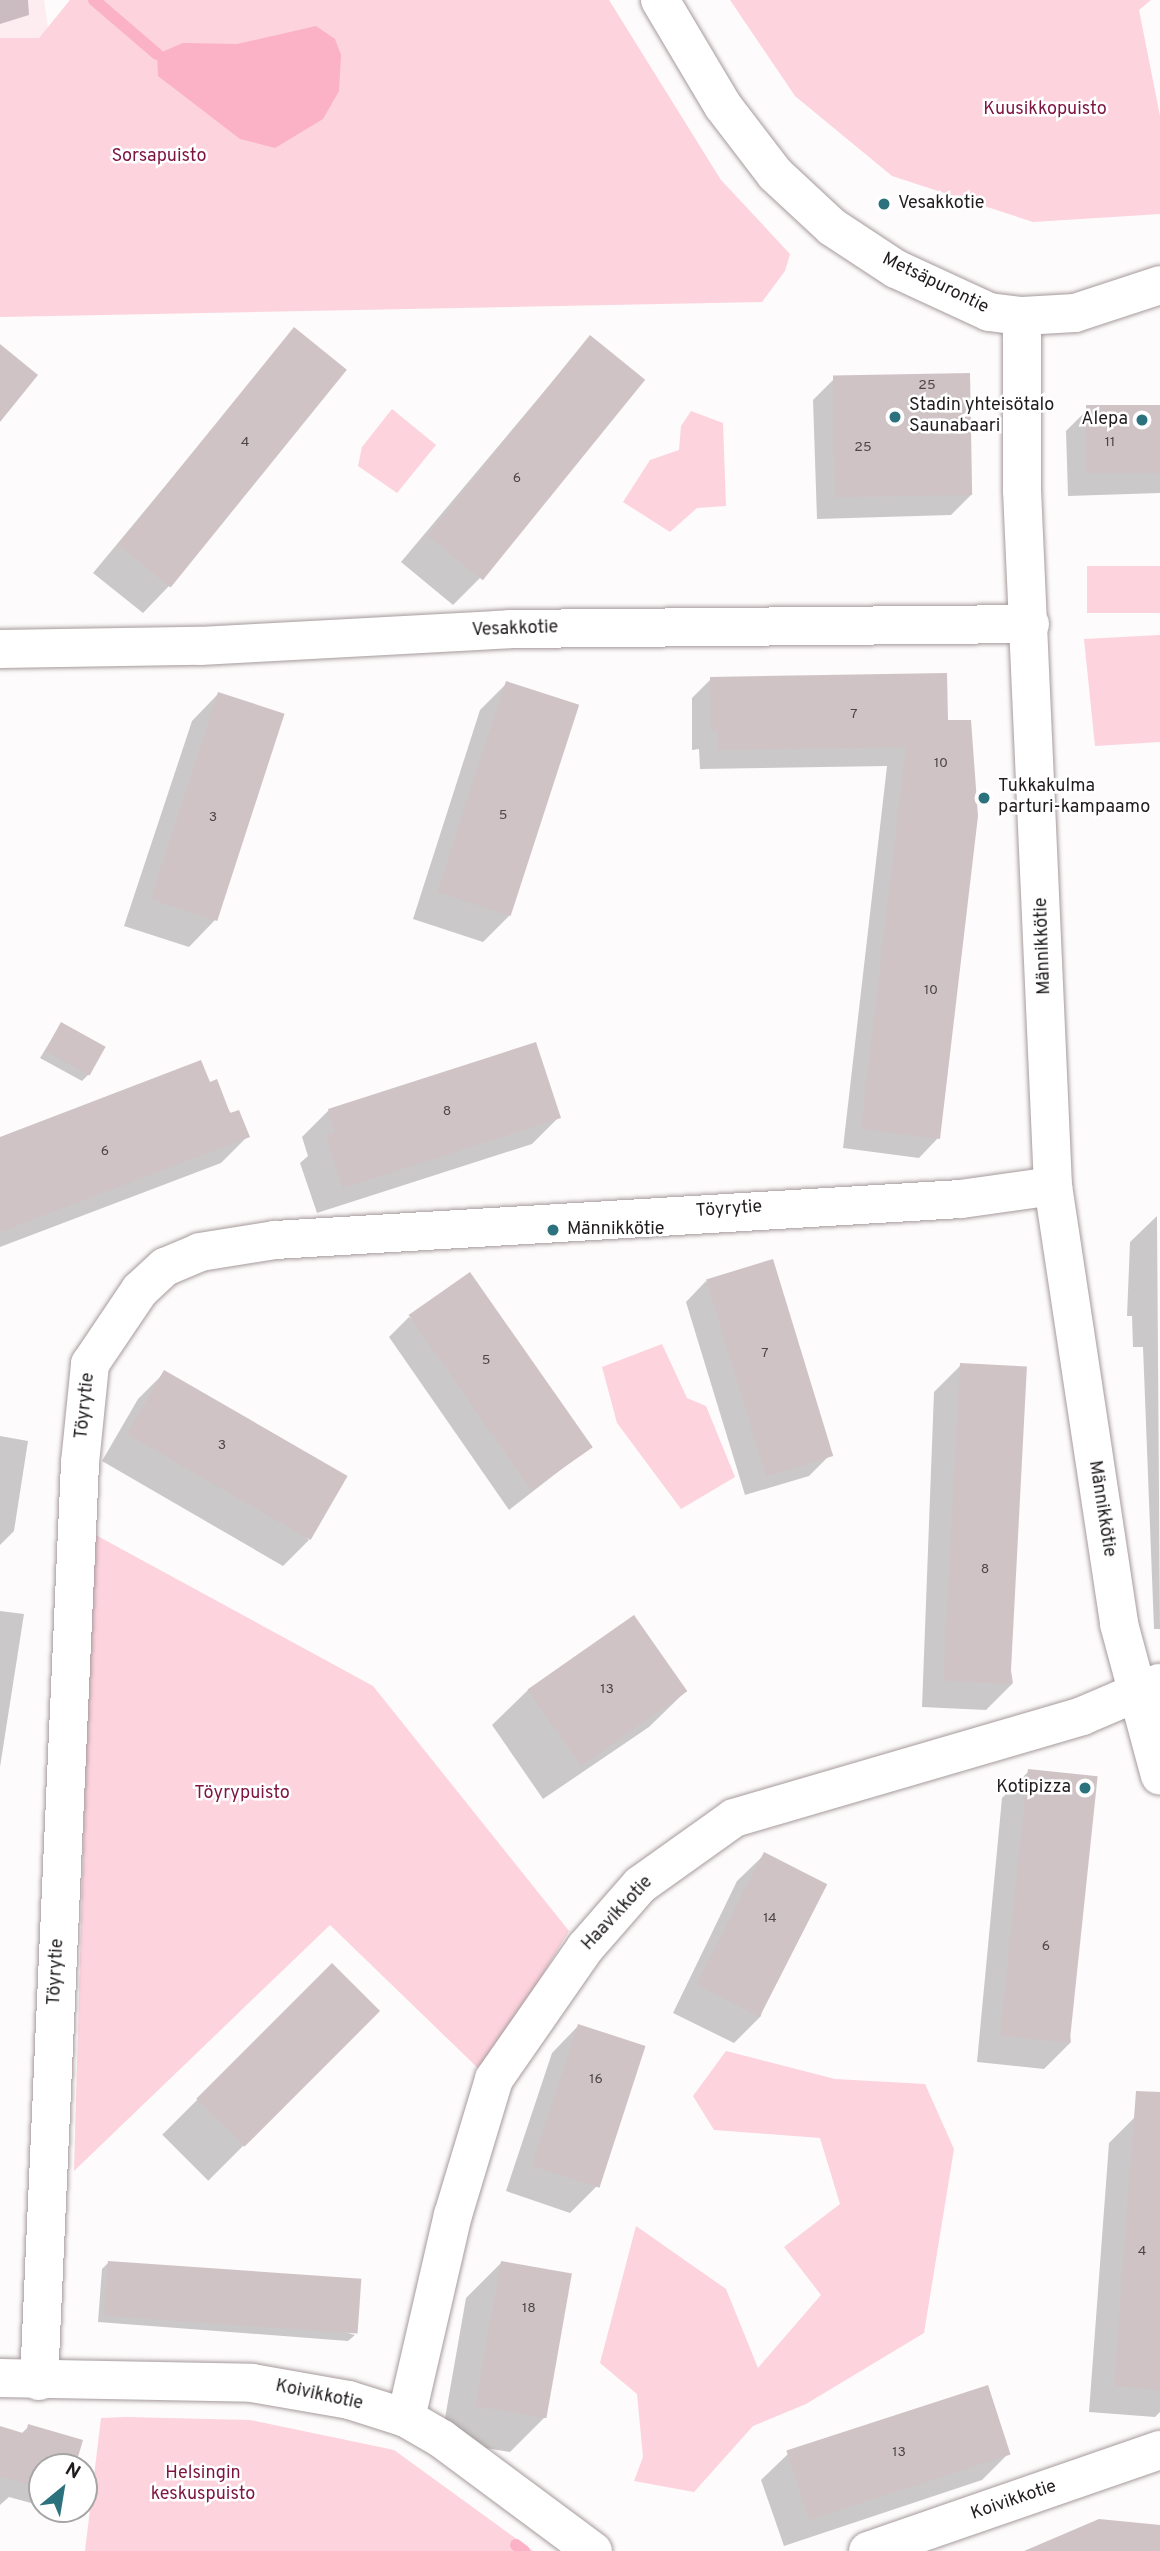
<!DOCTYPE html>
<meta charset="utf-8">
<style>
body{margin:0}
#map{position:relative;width:1160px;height:2551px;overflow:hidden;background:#fdfbfb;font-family:Overpass,sans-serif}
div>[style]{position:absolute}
.built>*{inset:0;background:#fdecf0}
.green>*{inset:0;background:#fdd3de;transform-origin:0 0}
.water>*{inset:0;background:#fbb2c6}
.shadow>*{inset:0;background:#0003;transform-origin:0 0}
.stream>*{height:12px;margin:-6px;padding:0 6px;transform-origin:6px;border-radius:6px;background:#fbb2c6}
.building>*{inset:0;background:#d0c3c6;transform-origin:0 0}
.roads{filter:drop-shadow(0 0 2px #a69a9c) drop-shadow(0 0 2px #a69a9c)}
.minor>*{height:38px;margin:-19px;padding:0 19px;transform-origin:19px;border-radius:19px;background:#fff}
.dots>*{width:19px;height:19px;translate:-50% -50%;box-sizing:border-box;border:4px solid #fff;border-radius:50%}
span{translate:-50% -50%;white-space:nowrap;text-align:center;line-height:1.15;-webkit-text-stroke:5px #fff;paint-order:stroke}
.number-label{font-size:14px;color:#4d4648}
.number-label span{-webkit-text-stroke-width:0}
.park-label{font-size:18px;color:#7d1541}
.poi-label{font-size:18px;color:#211d1e}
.left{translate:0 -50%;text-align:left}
.right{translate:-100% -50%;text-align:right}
.street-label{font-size:18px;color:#211d1e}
.north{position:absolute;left:28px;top:2453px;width:70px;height:70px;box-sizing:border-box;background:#fff;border:2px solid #a6a5a5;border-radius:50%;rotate:30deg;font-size:19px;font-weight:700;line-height:28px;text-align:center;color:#211d1e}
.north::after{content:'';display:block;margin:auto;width:24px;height:32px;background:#2b727e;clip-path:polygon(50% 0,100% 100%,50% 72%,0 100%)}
</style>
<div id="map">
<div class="built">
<i style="clip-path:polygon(0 0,44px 0,48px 28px,39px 38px,0 38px)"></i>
</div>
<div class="green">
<i style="clip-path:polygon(70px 0,609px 0,721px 180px,790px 254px,785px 271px,762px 302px,0 317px,0 38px,39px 38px)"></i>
<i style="clip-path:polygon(730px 0,1151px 0,1139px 10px,1160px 116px,1160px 214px,1033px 222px,892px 176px,795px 96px)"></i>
<i style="clip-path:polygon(392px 409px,436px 445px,397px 493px,358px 466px,362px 447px)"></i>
<i style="clip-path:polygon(691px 411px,723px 423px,726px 506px,697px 508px,670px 532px,623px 502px,650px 460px,679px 450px,681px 426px)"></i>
<i style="left:1160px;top:566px;width:47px;height:73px;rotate:90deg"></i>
<i style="clip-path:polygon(1160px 635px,1160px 742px,1095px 746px,1084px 639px)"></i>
<i style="clip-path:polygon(662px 1344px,687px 1398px,706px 1406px,735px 1477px,681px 1509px,617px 1423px,602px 1367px)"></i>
<i style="clip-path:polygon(92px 1533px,373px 1686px,569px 1931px,483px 2073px,330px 1925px,74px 2171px)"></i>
<i style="clip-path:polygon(726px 2051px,835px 2079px,925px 2084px,954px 2149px,924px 2333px,806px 2404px,753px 2426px,694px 2492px,634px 2481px,643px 2457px,637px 2394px,600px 2363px,636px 2226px,726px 2289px,758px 2368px,821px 2295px,784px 2247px,840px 2204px,820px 2138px,714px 2130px,693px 2096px)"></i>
<i style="clip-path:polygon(126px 2417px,250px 2420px,394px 2450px,533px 2551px,85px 2551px,101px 2418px)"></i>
</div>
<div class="water">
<i style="clip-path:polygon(316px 26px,335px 39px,341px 55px,339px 91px,323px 119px,275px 148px,240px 139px,158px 76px,157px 54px,183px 43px,237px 44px)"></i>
</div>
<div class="shadow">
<i style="clip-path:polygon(0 0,28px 0,29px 15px,0 24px)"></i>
<i style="clip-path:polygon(295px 330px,169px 586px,143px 613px,93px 573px)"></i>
<i style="clip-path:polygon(590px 337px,480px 578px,453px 605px,401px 562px)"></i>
<i style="clip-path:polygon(834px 379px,972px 494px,951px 515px,817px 519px,813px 400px)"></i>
<i style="clip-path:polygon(1160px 407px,1160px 493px,1068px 496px,1066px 431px,1087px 410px)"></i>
<i style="clip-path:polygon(945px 675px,938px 1138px,919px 1158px,843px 1148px,887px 766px,700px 769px,699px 749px,692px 750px,692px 698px,711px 679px)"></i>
<i style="clip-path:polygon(507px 683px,509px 916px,483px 942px,413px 919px,480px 710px)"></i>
<i style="clip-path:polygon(218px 694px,282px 715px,215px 920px,189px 947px,124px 926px,192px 721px)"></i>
<i style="clip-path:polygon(61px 1024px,89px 1074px,82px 1081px,40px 1058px)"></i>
<i style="clip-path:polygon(209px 1084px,248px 1136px,221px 1163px,0 1247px,0 1139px)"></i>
<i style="clip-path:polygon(329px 1110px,559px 1117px,532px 1144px,317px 1213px,300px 1163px,308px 1156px,302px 1137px)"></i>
<i style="clip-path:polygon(1157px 1216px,1160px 1629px,1154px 1629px,1143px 1347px,1133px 1347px,1132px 1316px,1127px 1316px,1130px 1242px)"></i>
<i style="clip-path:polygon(706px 1281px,830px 1455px,809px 1476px,745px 1495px,686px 1302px)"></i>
<i style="clip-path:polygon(409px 1317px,590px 1447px,509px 1510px,389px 1337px)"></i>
<i style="clip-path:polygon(961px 1365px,1013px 1683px,986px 1710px,922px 1707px,934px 1392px)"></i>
<i style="clip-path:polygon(165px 1372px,309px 1540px,283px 1566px,102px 1461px,138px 1399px)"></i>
<i style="clip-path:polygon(0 1436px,28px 1441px,14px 1531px,0 1545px)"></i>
<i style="clip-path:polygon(0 1611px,24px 1614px,0 1767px)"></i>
<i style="clip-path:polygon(634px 1618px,685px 1692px,649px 1727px,543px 1799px,492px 1725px,528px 1690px)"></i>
<i style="clip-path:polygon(1029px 1771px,1071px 2042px,1044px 2069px,977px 2062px,1002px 1798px)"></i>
<i style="clip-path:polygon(764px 1855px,761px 2016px,734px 2043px,673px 2013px,737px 1881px)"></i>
<i style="left:332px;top:1965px;width:65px;height:240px;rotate:45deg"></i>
<i style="clip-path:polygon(578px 2026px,597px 2186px,570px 2213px,506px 2191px,552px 2053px)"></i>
<i style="clip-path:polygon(1135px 2117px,1160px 2119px,1160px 2412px,1155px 2417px,1089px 2412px,1109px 2143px)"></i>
<i style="clip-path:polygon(109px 2262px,355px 2335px,348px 2341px,98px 2322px,102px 2269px)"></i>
<i style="clip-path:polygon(501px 2263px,545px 2417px,510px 2452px,441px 2441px,466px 2298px)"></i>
<i style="clip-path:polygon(29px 2426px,74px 2467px,42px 2467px,42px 2506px,9px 2497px,0 2505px,0 2428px,21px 2434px)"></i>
<i style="clip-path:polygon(1009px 2453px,982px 2480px,784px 2546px,761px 2480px,788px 2454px)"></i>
</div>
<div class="stream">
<i style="left:94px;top:0;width:83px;rotate:40.6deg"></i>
<i style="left:516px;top:2545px;width:10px;rotate:37deg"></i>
</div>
<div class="building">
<i style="left:294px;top:327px;width:68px;height:280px;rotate:39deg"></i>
<i style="left:590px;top:335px;width:71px;height:258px;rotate:39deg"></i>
<i style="clip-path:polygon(0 344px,38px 375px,0 422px)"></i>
<i style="left:970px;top:373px;width:122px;height:137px;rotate:89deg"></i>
<i style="left:1160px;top:405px;width:68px;height:74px;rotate:90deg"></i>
<i style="clip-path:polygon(947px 673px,948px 720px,971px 720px,978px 816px,940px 1139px,861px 1129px,906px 747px,718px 750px,718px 731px,711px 731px,710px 677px)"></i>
<i style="left:506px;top:681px;width:77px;height:222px;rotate:18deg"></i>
<i style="left:218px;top:692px;width:70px;height:218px;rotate:18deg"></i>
<i style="left:61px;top:1022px;width:51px;height:33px;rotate:29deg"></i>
<i style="clip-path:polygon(536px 1042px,561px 1118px,343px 1188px,326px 1135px,335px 1132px,328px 1109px)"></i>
<i style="clip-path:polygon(201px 1060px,210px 1082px,217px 1079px,230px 1113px,239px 1110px,250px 1137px,0 1232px,0 1137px)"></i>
<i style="left:773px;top:1259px;width:206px;height:70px;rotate:73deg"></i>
<i style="left:470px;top:1272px;width:214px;height:75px;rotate:55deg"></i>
<i style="left:960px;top:1363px;width:67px;height:318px;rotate:3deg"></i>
<i style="left:164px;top:1370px;width:212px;height:74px;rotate:30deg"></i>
<i style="left:634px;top:1615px;width:93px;height:130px;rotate:55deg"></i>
<i style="left:1028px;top:1769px;width:70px;height:268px;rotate:6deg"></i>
<i style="left:764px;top:1852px;width:71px;height:149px;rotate:27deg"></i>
<i style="left:332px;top:1963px;width:68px;height:192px;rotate:45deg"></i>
<i style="left:578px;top:2024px;width:71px;height:149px;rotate:18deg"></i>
<i style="clip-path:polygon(1136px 2091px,1160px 2092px,1160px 2390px,1114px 2386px)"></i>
<i style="left:108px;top:2261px;width:254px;height:55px;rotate:4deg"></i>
<i style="left:501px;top:2261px;width:72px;height:147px;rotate:10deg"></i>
<i style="left:988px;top:2385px;width:73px;height:212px;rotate:72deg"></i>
<i style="clip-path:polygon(28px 2424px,83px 2440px,75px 2467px,42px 2467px,42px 2489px,0 2476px,0 2426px,26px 2434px)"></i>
<i style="clip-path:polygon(1099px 2519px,1160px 2525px,1160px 2551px,1024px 2551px)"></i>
</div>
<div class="roads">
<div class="minor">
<i style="left:660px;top:0;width:123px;rotate:59.3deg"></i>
<i style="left:723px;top:106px;width:86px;rotate:52.6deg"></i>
<i style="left:775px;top:174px;width:78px;rotate:42.9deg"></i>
<i style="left:832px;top:227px;width:77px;rotate:33.3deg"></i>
<i style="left:896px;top:269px;width:102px;rotate:24.8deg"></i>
<i style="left:989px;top:312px;width:33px;rotate:7deg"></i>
<i style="left:1022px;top:316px;width:53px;rotate:-3.2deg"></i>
<i style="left:1075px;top:313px;width:89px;rotate:-18.2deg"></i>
<i style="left:1022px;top:316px;width:174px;rotate:90deg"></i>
<i style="left:1022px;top:490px;width:697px;rotate:87.45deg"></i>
<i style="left:1053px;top:1186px;width:443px;rotate:81.4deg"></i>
<i style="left:1119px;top:1624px;width:157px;rotate:74.9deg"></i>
<i style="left:0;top:649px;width:200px;rotate:-0.9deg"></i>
<i style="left:200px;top:646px;width:310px;rotate:-3.1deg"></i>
<i style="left:510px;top:629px;width:520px;rotate:-0.55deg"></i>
<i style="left:0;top:2378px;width:252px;rotate:1.1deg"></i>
<i style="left:252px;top:2383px;width:98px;rotate:9.9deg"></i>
<i style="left:349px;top:2400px;width:60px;rotate:17.5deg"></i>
<i style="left:406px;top:2418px;width:42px;rotate:30.3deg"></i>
<i style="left:442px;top:2439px;width:188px;rotate:36.6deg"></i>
<i style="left:39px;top:2381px;width:919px;rotate:-87.44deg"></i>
<i style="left:80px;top:1463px;width:100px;rotate:-84.2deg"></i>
<i style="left:90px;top:1364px;width:89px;rotate:-56deg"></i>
<i style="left:140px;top:1290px;width:34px;rotate:-43deg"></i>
<i style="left:165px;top:1267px;width:38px;rotate:-23deg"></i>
<i style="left:200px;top:1252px;width:76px;rotate:-9.1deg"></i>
<i style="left:275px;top:1240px;width:687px;rotate:-3.42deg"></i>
<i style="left:961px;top:1199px;width:93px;rotate:-8deg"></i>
<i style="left:406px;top:2418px;width:208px;rotate:-77deg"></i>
<i style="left:453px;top:2215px;width:142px;rotate:-73.2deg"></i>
<i style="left:494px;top:2079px;width:160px;rotate:-55.2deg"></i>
<i style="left:585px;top:1948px;width:84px;rotate:-48.9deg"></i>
<i style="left:640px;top:1885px;width:115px;rotate:-35.5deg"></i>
<i style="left:734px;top:1818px;width:363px;rotate:-16.3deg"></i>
<i style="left:1082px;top:1716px;width:84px;rotate:-23.2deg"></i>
<i style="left:868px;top:2551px;width:309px;rotate:-19.1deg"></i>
</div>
</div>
<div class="dots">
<i style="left:884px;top:204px;background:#2b727e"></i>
<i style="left:895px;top:417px;background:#2b727e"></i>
<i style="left:1142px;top:420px;background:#2b727e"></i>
<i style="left:984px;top:798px;background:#2b727e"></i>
<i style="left:553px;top:1230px;background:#2b727e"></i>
<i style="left:1085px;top:1788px;background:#2b727e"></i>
</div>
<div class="number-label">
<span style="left:927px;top:386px">25</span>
<span style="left:245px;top:443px">4</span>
<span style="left:1110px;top:443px">11</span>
<span style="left:863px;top:448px">25</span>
<span style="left:517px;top:479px">6</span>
<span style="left:854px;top:715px">7</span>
<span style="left:941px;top:764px">10</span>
<span style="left:503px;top:816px">5</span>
<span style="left:213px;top:818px">3</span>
<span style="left:931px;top:991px">10</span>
<span style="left:447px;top:1112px">8</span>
<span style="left:105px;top:1152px">6</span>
<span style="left:765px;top:1354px">7</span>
<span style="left:486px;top:1361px">5</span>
<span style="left:222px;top:1446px">3</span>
<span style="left:985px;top:1570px">8</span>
<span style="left:607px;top:1690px">13</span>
<span style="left:770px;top:1919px">14</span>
<span style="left:1046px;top:1947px">6</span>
<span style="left:596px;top:2080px">16</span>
<span style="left:1142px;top:2252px">4</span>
<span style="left:529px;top:2309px">18</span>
<span style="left:899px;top:2453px">13</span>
</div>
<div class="park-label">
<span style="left:1045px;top:110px">Kuusikkopuisto</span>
<span style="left:159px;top:157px">Sorsapuisto</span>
<span style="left:242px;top:1794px">Töyrypuisto</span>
<span style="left:203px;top:2485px">Helsingin<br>keskuspuisto</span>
</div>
<div class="poi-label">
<span class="left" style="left:898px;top:204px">Vesakkotie</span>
<span class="left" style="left:909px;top:417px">Stadin yhteisötalo<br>Saunabaari</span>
<span class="right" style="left:1128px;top:420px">Alepa</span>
<span class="left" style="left:998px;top:798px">Tukkakulma<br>parturi-kampaamo</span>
<span class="left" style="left:567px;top:1230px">Männikkötie</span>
<span class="right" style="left:1071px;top:1788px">Kotipizza</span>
</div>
<div class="street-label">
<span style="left:935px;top:284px;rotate:26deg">Metsäpurontie</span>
<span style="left:515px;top:630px;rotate:-2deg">Vesakkotie</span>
<span style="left:1044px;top:946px;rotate:-92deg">Männikkötie</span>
<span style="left:729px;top:1210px;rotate:-4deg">Töyrytie</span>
<span style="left:86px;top:1406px;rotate:-84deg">Töyrytie</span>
<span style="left:1101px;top:1509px;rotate:81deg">Männikkötie</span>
<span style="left:618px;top:1914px;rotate:-47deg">Haavikkotie</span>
<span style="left:57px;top:1972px;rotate:-87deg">Töyrytie</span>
<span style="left:319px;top:2396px;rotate:12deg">Koivikkotie</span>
<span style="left:1014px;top:2501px;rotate:-19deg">Koivikkotie</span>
</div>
<div class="north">N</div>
</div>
